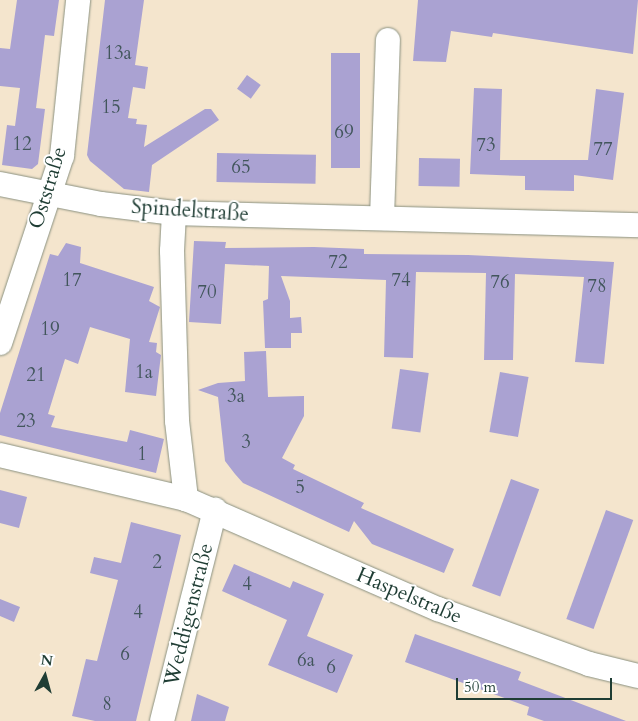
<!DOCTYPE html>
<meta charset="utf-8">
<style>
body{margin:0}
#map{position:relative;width:638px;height:721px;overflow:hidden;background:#f4e5cd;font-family:Cardo,serif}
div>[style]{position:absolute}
.building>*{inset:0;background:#aaa2d2;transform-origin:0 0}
.roads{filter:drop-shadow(0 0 1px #8a9180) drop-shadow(0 0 1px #8a9180)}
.minor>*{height:24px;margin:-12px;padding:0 12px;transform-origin:12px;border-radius:12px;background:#fff}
span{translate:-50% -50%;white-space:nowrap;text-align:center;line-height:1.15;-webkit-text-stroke:4px #fff;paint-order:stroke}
.number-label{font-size:19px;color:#42565c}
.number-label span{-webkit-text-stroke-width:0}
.street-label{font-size:21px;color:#1f3d34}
.north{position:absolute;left:20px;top:651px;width:50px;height:50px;-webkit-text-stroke:4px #fff;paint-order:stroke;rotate:7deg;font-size:14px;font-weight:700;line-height:20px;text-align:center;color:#1f3d34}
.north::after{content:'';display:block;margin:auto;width:18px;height:22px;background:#1f3d34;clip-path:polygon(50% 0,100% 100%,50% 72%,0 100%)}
.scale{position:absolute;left:456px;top:678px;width:156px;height:22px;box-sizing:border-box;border:2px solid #1f3d34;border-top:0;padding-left:6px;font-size:15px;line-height:18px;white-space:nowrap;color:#1f3d34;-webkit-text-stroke:4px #fff;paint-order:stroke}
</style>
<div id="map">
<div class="building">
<i style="clip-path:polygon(17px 0,59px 0,54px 36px,45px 35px,36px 108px,45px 109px,38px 164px,32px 169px,2px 165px,7px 125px,15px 126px,20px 88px,0 86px,0 48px,10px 49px)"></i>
<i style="clip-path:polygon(105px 0,144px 0,135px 65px,148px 67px,145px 89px,133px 87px,128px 118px,137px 119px,136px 124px,147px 125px,144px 147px,205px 109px,211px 109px,219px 120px,152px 165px,149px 192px,124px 189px,90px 161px,87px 155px)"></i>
<i style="clip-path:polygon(418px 0,638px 0,633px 54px,493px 33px,492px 37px,451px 31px,446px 62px,413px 61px)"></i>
<i style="left:331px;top:53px;width:29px;height:115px"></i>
<i style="left:247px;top:75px;width:17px;height:17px;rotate:36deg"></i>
<i style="clip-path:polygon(474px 88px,502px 89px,500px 160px,588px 160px,596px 89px,624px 93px,613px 180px,574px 175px,574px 191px,525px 190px,525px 176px,470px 174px)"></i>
<i style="left:217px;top:153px;width:99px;height:29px;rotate:1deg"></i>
<i style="left:419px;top:158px;width:41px;height:28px;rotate:1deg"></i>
<i style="clip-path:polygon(194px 241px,226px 242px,225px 248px,314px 247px,364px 249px,364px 254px,468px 255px,614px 262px,604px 364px,575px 362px,584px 277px,515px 274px,513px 360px,484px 360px,486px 273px,416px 272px,413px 358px,384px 357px,386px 280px,281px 276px,290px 301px,290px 318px,301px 317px,302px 333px,291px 333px,291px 348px,265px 348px,263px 301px,268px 299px,269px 266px,225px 264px,221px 324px,189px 322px)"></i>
<i style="clip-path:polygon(66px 243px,81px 247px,80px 263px,154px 287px,149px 301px,160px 307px,149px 342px,157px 343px,156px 352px,161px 355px,156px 396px,125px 392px,130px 339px,90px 327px,78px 364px,65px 359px,48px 414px,55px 416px,51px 427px,127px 442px,130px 430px,164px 439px,156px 473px,0 435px,0 413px,50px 254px,58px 256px)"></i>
<i style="clip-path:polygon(266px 351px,268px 397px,304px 396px,304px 416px,282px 458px,295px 465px,293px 469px,364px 503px,361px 508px,454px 549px,444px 573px,372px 544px,354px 521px,349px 532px,243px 483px,235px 474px,225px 461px,218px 397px,198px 390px,218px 383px,245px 381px,244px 352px)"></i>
<i style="left:400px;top:369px;width:29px;height:60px;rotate:8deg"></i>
<i style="left:500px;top:372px;width:29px;height:61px;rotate:10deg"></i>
<i style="left:511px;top:479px;width:30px;height:114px;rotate:20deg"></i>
<i style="clip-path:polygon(0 490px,27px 497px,19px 528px,0 523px)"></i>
<i style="left:606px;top:510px;width:29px;height:116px;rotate:20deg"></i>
<i style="clip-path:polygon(131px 522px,181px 535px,136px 721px,95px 721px,72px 716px,86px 659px,97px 661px,118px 580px,90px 573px,94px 557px,121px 563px)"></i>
<i style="clip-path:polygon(234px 564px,290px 588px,293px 581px,324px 594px,307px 636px,353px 655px,337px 693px,268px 665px,287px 620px,222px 591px)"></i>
<i style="clip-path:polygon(0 599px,20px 607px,14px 622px,0 616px)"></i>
<i style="clip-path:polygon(415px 634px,521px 672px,518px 680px,626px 721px,544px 721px,527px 715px,529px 707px,405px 662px)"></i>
<i style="clip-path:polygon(197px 694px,229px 707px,225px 721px,191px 721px)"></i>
</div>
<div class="roads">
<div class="minor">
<i style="left:0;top:184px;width:103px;rotate:11.2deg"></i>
<i style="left:101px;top:204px;width:74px;rotate:7deg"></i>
<i style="left:174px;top:213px;width:464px;rotate:1.5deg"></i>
<i style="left:174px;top:213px;width:38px;rotate:93deg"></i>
<i style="left:172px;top:251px;width:170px;rotate:88.3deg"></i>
<i style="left:177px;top:421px;width:79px;rotate:83.4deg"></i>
<i style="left:382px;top:218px;width:178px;rotate:-88.1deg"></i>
<i style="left:0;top:343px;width:197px;rotate:-71.7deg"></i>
<i style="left:62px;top:156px;width:157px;rotate:-84.1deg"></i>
<i style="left:0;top:455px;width:191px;rotate:13.3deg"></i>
<i style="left:186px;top:499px;width:275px;rotate:23.6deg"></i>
<i style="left:438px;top:609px;width:161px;rotate:20deg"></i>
<i style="left:589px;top:664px;width:50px;rotate:13.8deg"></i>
<i style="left:162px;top:721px;width:218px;rotate:-75.9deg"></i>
</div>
</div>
<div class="number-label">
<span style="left:118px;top:54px">13a</span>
<span style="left:111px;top:108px">15</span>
<span style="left:344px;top:133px">69</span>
<span style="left:22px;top:145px">12</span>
<span style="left:486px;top:146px">73</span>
<span style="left:603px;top:150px">77</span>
<span style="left:241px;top:168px">65</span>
<span style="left:338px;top:263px">72</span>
<span style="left:72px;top:281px">17</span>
<span style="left:401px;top:281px">74</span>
<span style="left:500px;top:283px">76</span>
<span style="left:597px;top:287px">78</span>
<span style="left:207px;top:293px">70</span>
<span style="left:50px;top:330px">19</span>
<span style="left:144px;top:373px">1a</span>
<span style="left:36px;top:376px">21</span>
<span style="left:236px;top:397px">3a</span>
<span style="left:26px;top:422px">23</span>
<span style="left:246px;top:443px">3</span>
<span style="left:142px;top:455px">1</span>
<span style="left:300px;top:488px">5</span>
<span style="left:157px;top:563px">2</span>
<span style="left:247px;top:585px">4</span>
<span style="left:138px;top:613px">4</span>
<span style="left:125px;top:655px">6</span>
<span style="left:306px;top:661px">6a</span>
<span style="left:331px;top:668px">6</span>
<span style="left:107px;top:705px">8</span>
</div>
<div class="street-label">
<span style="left:48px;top:188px;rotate:-73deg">Oststraße</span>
<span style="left:190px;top:211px;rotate:4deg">Spindelstraße</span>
<span style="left:409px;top:596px;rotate:23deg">Haspelstraße</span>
<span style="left:189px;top:615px;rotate:-76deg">Weddigenstraße</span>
</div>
<div class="north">N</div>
<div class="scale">50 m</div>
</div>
